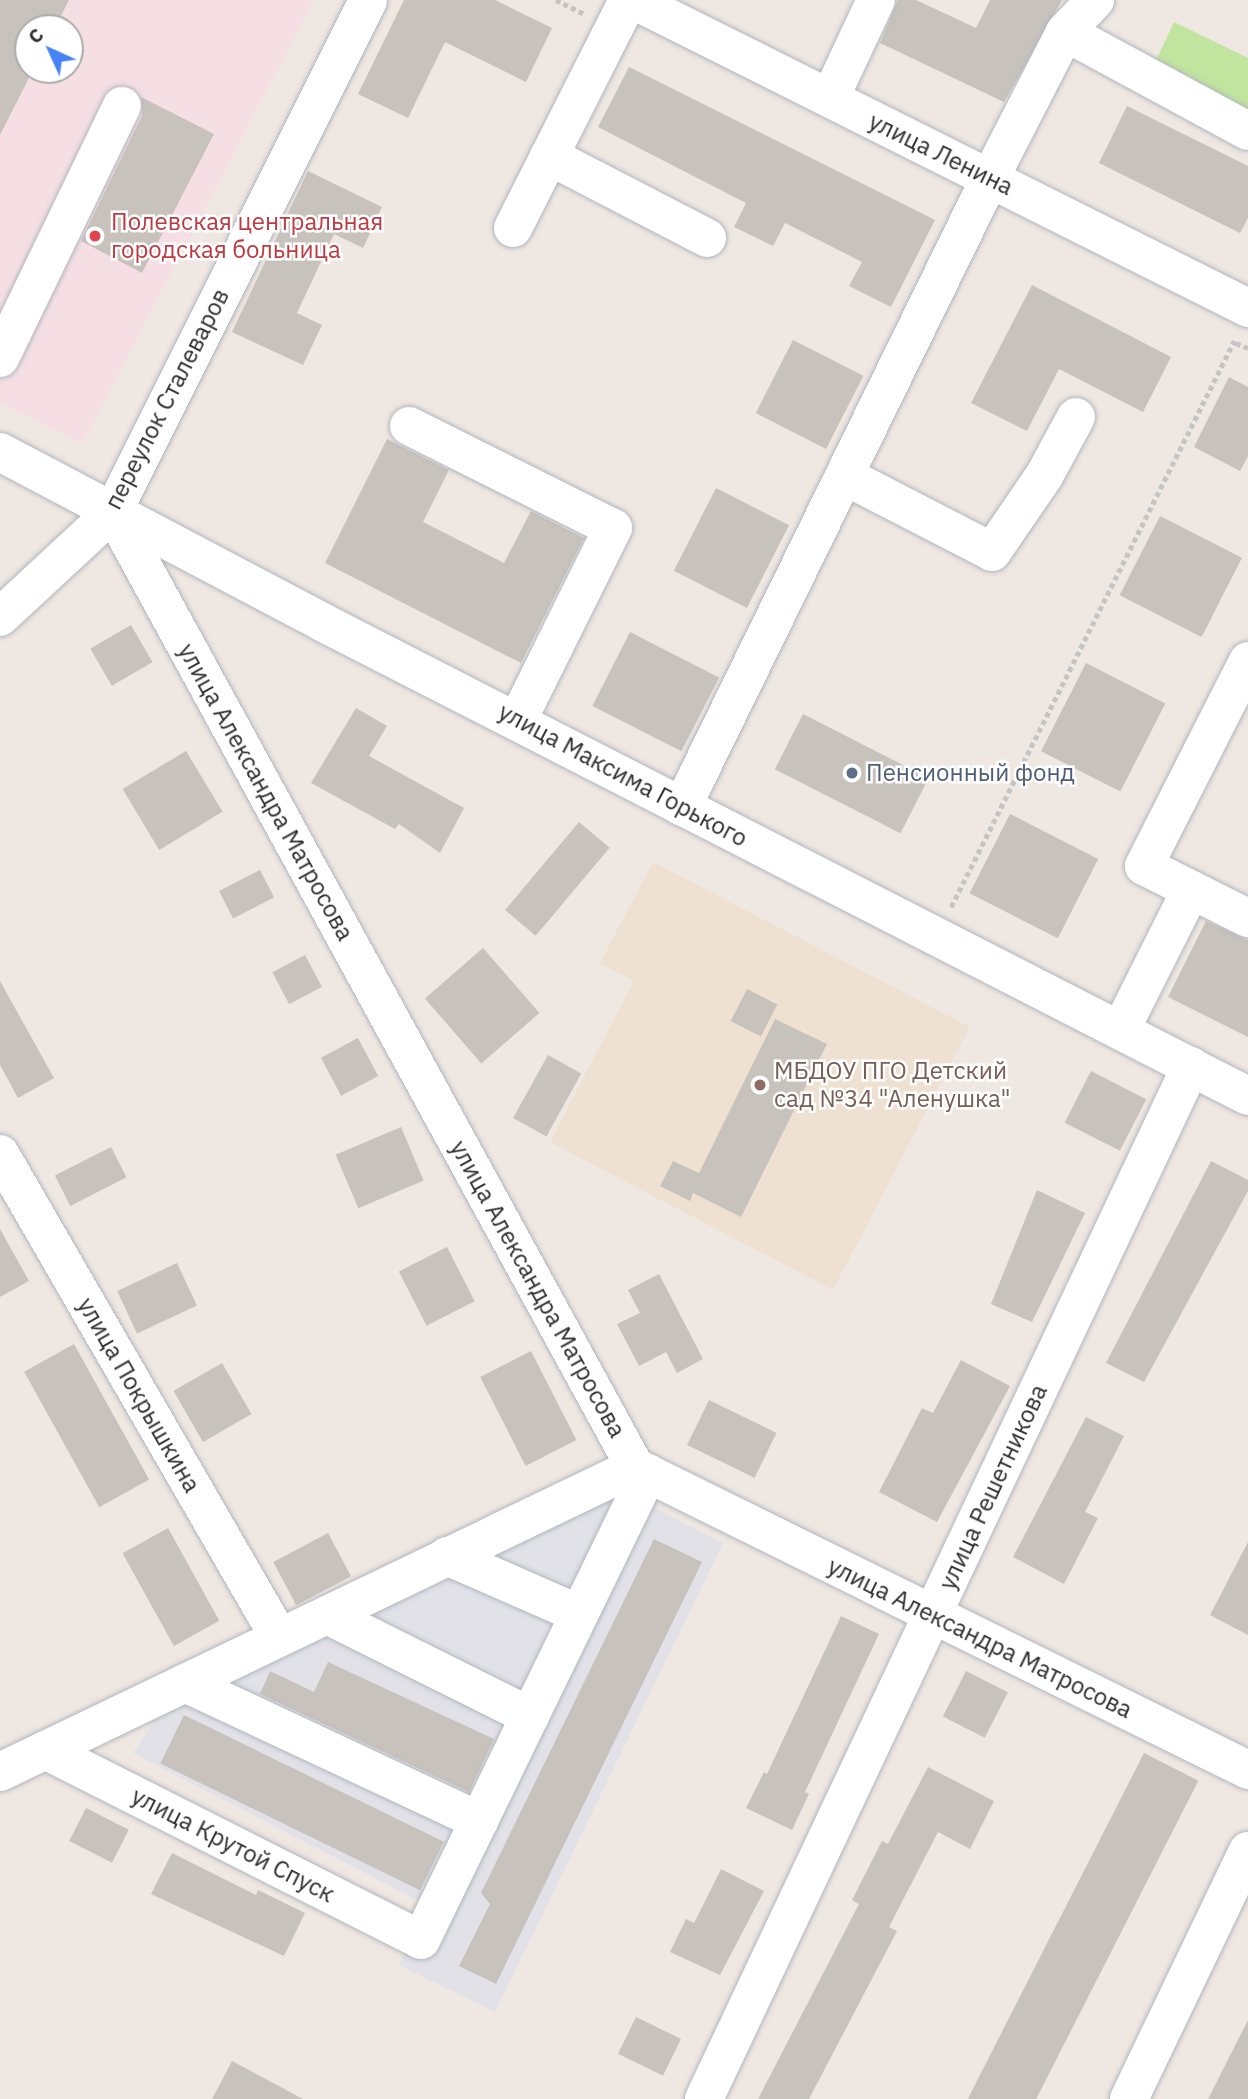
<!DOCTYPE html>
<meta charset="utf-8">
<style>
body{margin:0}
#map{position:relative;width:1248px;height:2099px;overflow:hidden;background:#efe7e1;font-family:"IBM Plex Sans",sans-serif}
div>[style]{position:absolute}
.industrial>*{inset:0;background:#e2e1e8}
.education>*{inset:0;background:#efe1d2}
.medical>*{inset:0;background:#f5dfe4}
.green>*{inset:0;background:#c1e49f}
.building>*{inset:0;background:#c8c2bc;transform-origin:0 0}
.path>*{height:4.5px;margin-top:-2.25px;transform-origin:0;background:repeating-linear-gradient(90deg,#c4c4c4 0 5px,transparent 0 8.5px)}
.roads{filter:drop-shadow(0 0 2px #b1b6be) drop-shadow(0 0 2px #b1b6be)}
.minor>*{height:38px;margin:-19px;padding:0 19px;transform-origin:19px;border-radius:19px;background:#fff}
.dots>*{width:19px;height:19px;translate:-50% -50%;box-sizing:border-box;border:4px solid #fff;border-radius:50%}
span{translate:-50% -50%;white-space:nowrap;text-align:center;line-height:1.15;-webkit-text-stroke:5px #fff;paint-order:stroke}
.street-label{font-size:24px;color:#2e2e2e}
.health-label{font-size:24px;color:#be3a42}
.left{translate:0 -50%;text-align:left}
.service-label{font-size:24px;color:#4e5e75}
.education-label{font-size:24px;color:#785e54}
.north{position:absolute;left:14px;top:14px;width:70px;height:70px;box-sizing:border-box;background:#fff;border:2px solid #ababab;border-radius:50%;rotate:315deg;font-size:19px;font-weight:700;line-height:28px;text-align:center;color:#2e2e2e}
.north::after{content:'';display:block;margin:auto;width:24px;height:32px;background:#4683f7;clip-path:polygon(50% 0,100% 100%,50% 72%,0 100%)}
</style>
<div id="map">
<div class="industrial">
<i style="clip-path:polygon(616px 1488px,723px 1543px,495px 2012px,399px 1965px,427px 1905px,133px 1753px,165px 1704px)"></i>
</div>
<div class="education">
<i style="clip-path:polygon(653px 862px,970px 1027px,833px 1290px,550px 1142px,634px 981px,600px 963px)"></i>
</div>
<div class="medical">
<i style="clip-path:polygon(evenodd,0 0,314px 0,82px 444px,0 403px,0 0,28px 28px,70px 28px,70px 70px,28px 70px,28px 28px)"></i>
</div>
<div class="green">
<i style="clip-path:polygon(1174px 22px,1248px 58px,1248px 113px,1153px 67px)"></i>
</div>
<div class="building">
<i style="clip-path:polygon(0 0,69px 0,55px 28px,28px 28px,28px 70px,33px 70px,0 135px)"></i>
<i style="clip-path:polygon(404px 0,495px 0,552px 28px,526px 82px,445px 42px,408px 118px,358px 94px)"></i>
<i style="clip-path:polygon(898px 0,916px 0,976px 28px,990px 0,1062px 0,1004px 102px,880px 43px)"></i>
<i style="clip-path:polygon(629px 67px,935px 220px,891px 307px,849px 286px,862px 262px,785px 223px,773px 246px,734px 227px,746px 203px,598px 127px)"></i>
<i style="clip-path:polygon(141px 97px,214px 134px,142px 273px,81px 241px,142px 116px)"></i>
<i style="clip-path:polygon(1127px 106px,1248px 166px,1248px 218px,1240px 233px,1099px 163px)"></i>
<i style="clip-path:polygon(308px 171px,382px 207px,363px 248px,334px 234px,297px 313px,322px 325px,303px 365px,232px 332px)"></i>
<i style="clip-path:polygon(1032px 285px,1171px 357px,1143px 412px,1059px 369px,1027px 431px,971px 403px)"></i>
<i style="left:793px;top:340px;width:79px;height:82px;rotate:27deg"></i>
<i style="clip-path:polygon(1229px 377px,1248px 387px,1248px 456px,1240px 471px,1194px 447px)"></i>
<i style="clip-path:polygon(387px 439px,449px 470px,423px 522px,504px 563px,531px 511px,584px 538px,521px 663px,325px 563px)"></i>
<i style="left:716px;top:488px;width:82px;height:93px;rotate:27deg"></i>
<i style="left:1160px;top:516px;width:92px;height:89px;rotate:27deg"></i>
<i style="left:131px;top:625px;width:43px;height:47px;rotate:60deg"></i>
<i style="left:630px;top:632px;width:100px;height:83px;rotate:27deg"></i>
<i style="left:1086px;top:663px;width:89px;height:99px;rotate:27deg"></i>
<i style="clip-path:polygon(356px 708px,387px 726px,369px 756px,464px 808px,440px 853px,399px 824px,395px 829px,311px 783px)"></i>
<i style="left:803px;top:714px;width:141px;height:62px;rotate:27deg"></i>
<i style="left:186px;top:751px;width:71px;height:74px;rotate:59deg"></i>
<i style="left:1010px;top:814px;width:99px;height:89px;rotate:27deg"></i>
<i style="left:579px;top:822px;width:40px;height:115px;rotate:40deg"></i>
<i style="left:260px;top:870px;width:31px;height:46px;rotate:63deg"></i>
<i style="clip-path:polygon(1206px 921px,1248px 940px,1248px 1037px,1168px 997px)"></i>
<i style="left:483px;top:948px;width:86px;height:77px;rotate:49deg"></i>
<i style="left:305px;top:955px;width:36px;height:37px;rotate:62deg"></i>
<i style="clip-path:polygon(0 981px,54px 1078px,18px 1098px,0 1065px)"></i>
<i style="left:747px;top:989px;width:34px;height:36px;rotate:27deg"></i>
<i style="clip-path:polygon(775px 1019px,827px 1044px,741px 1217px,693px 1193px,690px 1201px,660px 1186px,673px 1161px,699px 1173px)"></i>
<i style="left:358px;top:1038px;width:43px;height:42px;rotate:62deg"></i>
<i style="left:548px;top:1055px;width:38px;height:72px;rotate:29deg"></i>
<i style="left:1091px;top:1071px;width:62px;height:58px;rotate:27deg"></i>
<i style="left:401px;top:1127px;width:58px;height:71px;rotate:67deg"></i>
<i style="left:111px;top:1147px;width:34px;height:63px;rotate:63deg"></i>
<i style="clip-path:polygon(1211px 1161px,1248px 1180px,1248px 1191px,1144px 1382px,1106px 1363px)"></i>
<i style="clip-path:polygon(1037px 1190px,1085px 1213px,1032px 1322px,991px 1304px)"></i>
<i style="clip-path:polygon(0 1229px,29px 1281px,0 1297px)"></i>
<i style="left:447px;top:1247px;width:61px;height:54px;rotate:63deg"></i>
<i style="left:177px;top:1263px;width:47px;height:66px;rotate:65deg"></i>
<i style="clip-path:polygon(659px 1274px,703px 1359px,677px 1373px,666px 1352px,639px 1366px,617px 1324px,640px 1313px,628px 1290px)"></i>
<i style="left:74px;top:1344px;width:155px;height:57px;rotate:61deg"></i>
<i style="left:531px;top:1351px;width:100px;height:57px;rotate:63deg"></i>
<i style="clip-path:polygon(961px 1360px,1010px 1386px,937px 1522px,879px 1492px,922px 1408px,933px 1413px)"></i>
<i style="left:222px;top:1363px;width:59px;height:56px;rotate:60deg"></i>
<i style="left:709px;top:1400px;width:75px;height:50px;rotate:26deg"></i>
<i style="clip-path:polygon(1086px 1417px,1124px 1436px,1085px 1512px,1098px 1518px,1064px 1584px,1013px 1557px)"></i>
<i style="left:168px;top:1528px;width:106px;height:52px;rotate:61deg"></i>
<i style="left:328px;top:1533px;width:49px;height:62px;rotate:62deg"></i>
<i style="clip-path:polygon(654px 1539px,702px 1562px,496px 1984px,459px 1966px,490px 1904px,481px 1893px)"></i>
<i style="clip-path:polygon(1248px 1542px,1248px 1635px,1210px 1615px)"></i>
<i style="clip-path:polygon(841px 1616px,879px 1634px,805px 1792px,809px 1794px,792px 1830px,746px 1808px,764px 1772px,767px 1774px)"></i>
<i style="clip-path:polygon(328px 1662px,494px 1739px,469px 1792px,260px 1694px,270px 1671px,314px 1692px)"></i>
<i style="left:966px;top:1671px;width:47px;height:51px;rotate:27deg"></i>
<i style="left:184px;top:1715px;width:289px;height:54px;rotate:26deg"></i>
<i style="left:1144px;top:1753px;width:61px;height:388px;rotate:27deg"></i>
<i style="clip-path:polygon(928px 1767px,994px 1801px,970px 1849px,938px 1832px,889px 1927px,897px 1931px,809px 2099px,758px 2099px,859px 1904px,852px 1900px,882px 1841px,888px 1844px)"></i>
<i style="left:86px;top:1808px;width:48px;height:37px;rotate:27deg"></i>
<i style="clip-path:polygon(172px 1853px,256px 1895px,258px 1890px,305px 1913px,284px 1956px,151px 1894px)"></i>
<i style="clip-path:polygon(721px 1869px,764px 1891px,720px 1975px,670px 1952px,686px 1919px,694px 1923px)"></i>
<i style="left:636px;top:2017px;width:50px;height:41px;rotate:26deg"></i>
<i style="clip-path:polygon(1248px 2020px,1248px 2099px,1208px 2099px)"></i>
<i style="clip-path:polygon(232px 2061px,303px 2099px,212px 2099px)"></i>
</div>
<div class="path">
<i style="left:556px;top:0;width:32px;rotate:26deg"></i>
<i style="left:1236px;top:343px;width:13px;rotate:23deg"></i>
<i style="left:951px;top:907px;width:633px;rotate:-63.43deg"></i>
</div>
<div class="roads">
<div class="minor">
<i style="left:633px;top:0;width:688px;rotate:26.6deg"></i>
<i style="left:1065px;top:32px;width:208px;rotate:28.4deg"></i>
<i style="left:830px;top:98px;width:108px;rotate:-64.9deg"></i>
<i style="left:549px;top:156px;width:178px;rotate:27.4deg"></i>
<i style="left:513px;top:228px;width:255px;rotate:-63.2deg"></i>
<i style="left:0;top:358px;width:280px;rotate:-64.2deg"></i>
<i style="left:409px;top:426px;width:228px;rotate:26.6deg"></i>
<i style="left:613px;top:528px;width:213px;rotate:116.4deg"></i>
<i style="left:0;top:452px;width:364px;rotate:27.8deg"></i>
<i style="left:322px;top:622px;width:1040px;rotate:27.11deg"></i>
<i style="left:845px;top:476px;width:165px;rotate:27.3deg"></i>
<i style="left:992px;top:552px;width:92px;rotate:-55.6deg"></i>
<i style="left:1044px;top:476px;width:67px;rotate:-61.5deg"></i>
<i style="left:113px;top:512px;width:1088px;rotate:61.34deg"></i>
<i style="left:635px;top:1467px;width:684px;rotate:26.3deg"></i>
<i style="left:0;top:617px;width:154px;rotate:-42.9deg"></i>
<i style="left:113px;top:512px;width:572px;rotate:-63.52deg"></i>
<i style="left:1248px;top:661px;width:230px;rotate:116.9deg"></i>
<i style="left:1144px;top:866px;width:116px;rotate:26.6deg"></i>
<i style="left:682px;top:807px;width:700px;rotate:-63.91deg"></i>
<i style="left:990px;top:178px;width:164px;rotate:-62.8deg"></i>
<i style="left:1065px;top:32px;width:44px;rotate:-46.8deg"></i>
<i style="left:1121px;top:1029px;width:156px;rotate:-63.3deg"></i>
<i style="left:0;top:1154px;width:558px;rotate:59.99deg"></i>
<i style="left:447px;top:1556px;width:144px;rotate:23.7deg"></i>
<i style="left:327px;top:1615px;width:227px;rotate:26.5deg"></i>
<i style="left:185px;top:1683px;width:325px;rotate:25.1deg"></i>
<i style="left:45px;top:1750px;width:421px;rotate:26.8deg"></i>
<i style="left:421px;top:1940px;width:519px;rotate:-64.08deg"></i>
<i style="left:0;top:1772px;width:704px;rotate:-25.66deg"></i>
<i style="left:704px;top:2099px;width:1142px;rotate:-64.76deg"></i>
<i style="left:1129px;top:2099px;width:275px;rotate:-64.4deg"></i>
</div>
</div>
<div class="dots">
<i style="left:95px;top:236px;background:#e0444e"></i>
<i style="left:852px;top:773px;background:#5c6f8a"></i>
<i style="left:760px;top:1085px;background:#8d6e63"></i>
</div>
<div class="street-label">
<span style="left:941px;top:154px;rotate:26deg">улица Ленина</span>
<span style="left:167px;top:399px;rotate:-63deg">переулок Сталеваров</span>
<span style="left:623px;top:775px;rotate:28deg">улица Максима Горького</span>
<span style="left:266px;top:792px;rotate:61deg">улица Александра Матросова</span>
<span style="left:538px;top:1289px;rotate:61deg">улица Александра Матросова</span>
<span style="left:139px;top:1395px;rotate:60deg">улица Покрышкина</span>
<span style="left:993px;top:1487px;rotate:-65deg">улица Решетникова</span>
<span style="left:980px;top:1638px;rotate:26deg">улица Александра Матросова</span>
<span style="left:233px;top:1845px;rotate:27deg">улица Крутой Спуск</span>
</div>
<div class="health-label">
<span class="left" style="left:111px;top:236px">Полевская центральная<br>городская больница</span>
</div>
<div class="service-label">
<span class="left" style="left:866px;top:773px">Пенсионный фонд</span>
</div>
<div class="education-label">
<span class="left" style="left:774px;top:1085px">МБДОУ ПГО Детский<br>сад №34 "Аленушка"</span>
</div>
<div class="north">С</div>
</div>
